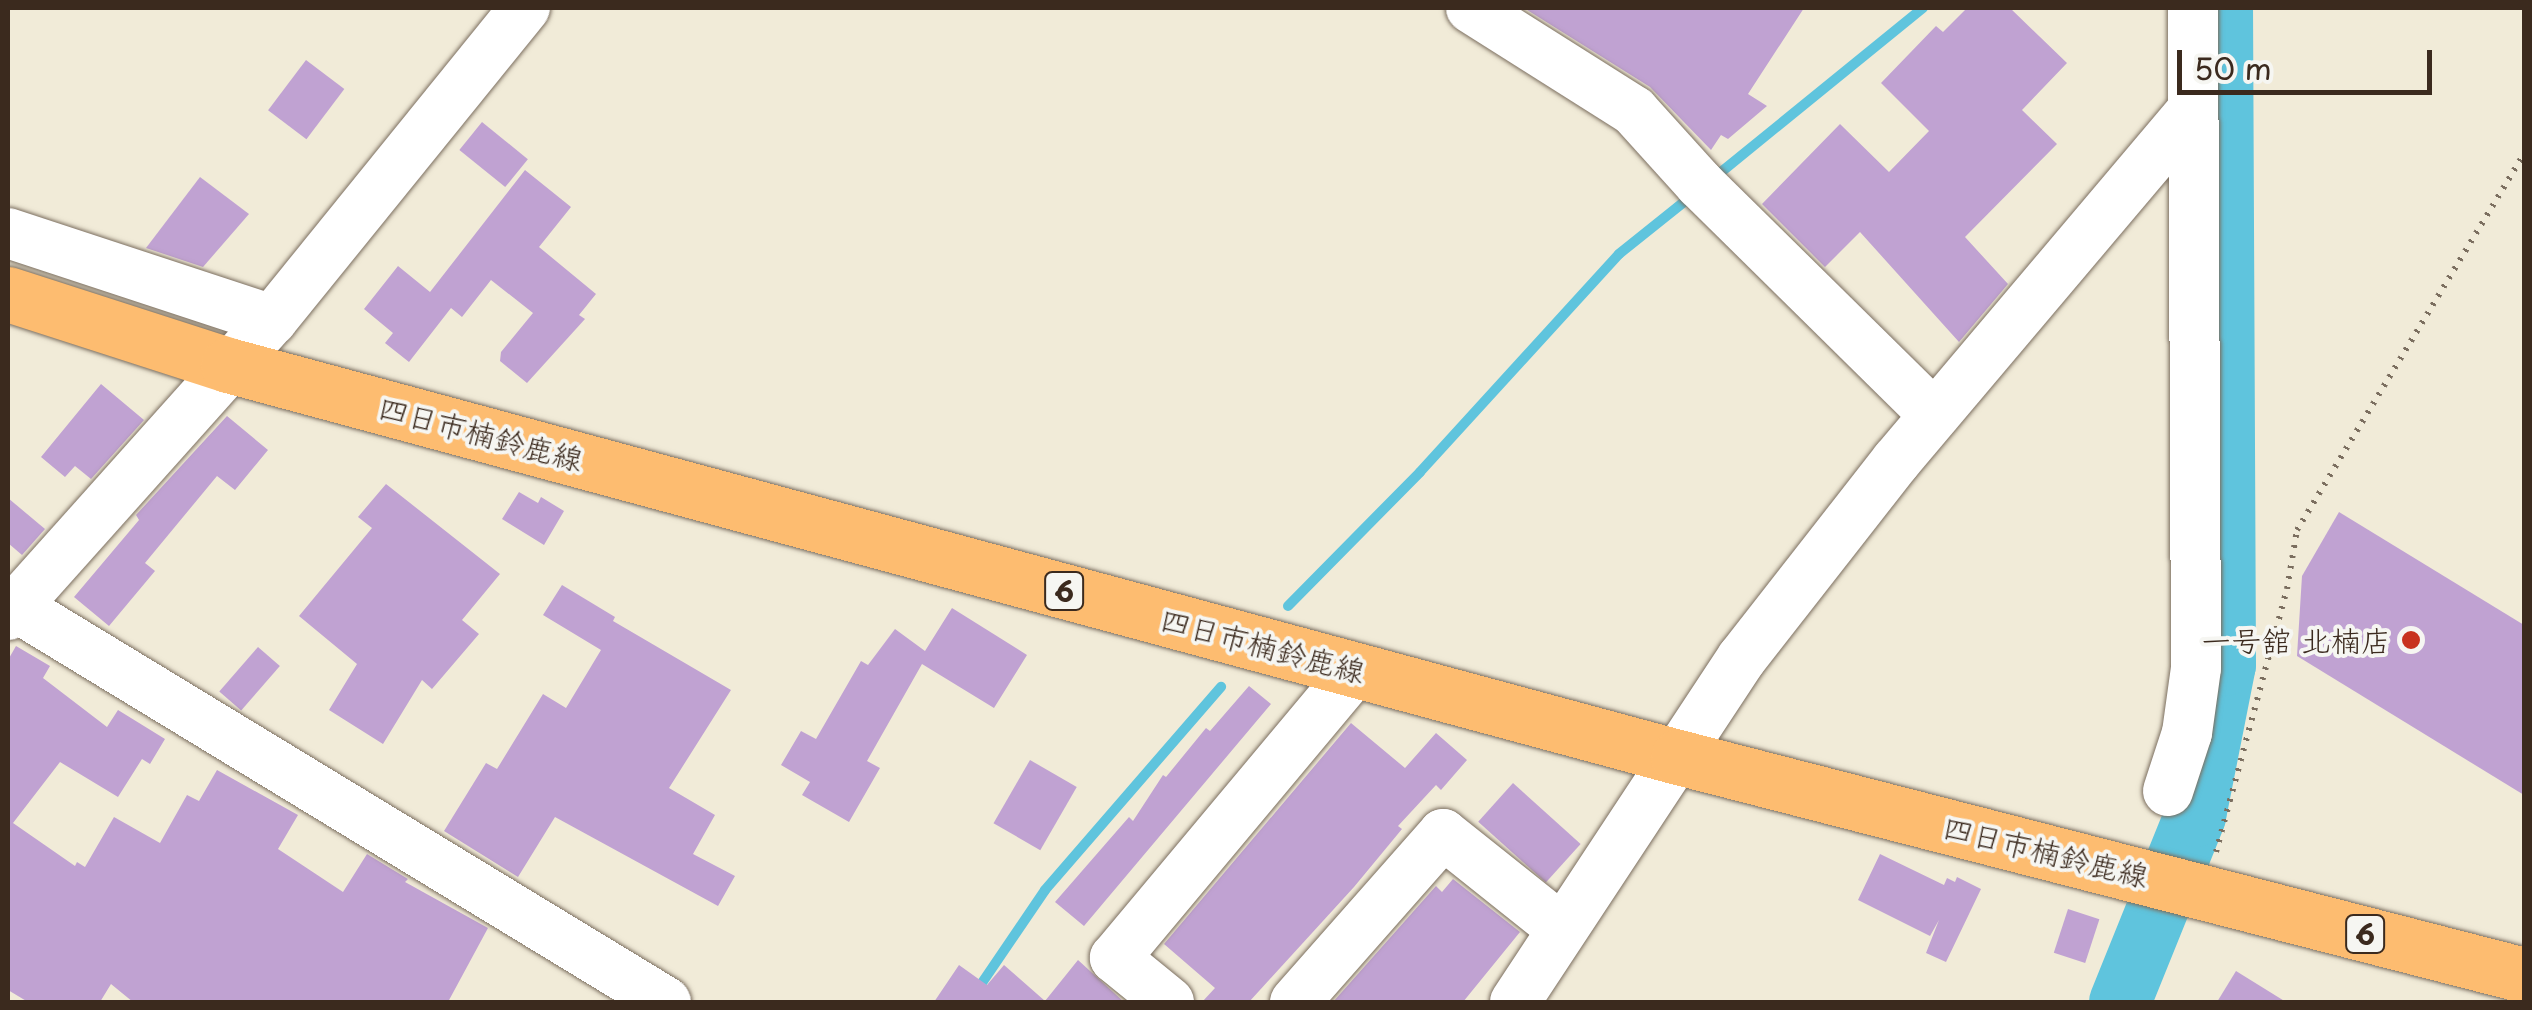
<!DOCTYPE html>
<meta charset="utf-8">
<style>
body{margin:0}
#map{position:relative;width:2532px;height:1010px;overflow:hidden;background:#f1ebd8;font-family:"Playpen Sans","Klee One",sans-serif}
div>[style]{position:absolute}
.stream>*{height:10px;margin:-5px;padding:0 5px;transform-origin:5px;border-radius:5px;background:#5fc4dd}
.river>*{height:62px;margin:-31px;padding:0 31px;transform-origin:31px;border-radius:31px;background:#5fc4dd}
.building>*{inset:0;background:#c0a2d2;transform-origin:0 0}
.path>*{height:6px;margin-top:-3px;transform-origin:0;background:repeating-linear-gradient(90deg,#7b6e5f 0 2.5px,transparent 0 10.5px)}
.roads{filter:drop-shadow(0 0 2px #7b6e5f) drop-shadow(0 0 2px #7b6e5f)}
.minor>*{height:50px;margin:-25px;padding:0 25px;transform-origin:25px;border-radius:25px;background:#fff}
.major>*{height:55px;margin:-27.5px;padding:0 27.5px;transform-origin:27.5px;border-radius:27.5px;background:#fdbc70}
.dots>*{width:28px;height:28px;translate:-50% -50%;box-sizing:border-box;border:5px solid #f6f6f2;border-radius:50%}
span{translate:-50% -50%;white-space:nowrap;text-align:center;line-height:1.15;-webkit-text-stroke:8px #f6f6f2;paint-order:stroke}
.shield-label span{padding:2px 8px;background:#f6f6f2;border:2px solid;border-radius:8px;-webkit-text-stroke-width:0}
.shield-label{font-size:28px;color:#3b2a1e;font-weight:700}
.street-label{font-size:30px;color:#3b2a1e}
.poi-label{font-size:30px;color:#3b2a1e}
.right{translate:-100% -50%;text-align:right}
.frame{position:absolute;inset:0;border:10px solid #3b2a1e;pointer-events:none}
.scale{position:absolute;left:2177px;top:50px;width:255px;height:45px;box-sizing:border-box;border:5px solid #3b2a1e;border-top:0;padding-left:12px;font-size:30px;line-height:35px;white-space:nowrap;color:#3b2a1e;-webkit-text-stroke:8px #f6f6f2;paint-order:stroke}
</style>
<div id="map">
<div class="stream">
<i style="left:1715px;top:177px;width:268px;rotate:-39.1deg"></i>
<i style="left:1288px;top:606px;width:188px;rotate:-45.4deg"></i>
<i style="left:1420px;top:472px;width:295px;rotate:-47.6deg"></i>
<i style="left:1619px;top:254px;width:96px;rotate:-38.7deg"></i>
<i style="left:969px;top:1002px;width:135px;rotate:-55.8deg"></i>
<i style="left:1045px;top:890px;width:269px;rotate:-49.1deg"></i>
</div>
<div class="river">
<i style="left:2120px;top:1002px;width:201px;rotate:-68deg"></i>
<i style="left:2195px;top:816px;width:154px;rotate:-78.8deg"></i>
<i style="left:2225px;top:665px;width:657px;rotate:-90.26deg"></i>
</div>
<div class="building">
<i style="clip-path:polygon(1524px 8px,1804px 8px,1748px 94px,1767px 106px,1728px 139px,1721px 135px,1711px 150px,1650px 87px)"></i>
<i style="clip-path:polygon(1967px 8px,2010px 8px,2067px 63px,2022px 110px,2057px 144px,1965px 237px,2008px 284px,1959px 342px,1860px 232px,1825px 267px,1762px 204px,1840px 124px,1889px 172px,1929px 131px,1881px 83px,1936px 26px,1943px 32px)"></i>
<i style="left:306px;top:60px;width:48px;height:63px;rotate:37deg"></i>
<i style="left:482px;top:122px;width:59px;height:36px;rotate:39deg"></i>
<i style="clip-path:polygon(525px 170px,571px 207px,539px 247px,596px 294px,579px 315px,585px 319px,527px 383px,500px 361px,501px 352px,533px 313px,491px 280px,462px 317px,451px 308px,409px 362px,385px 343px,393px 333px,364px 309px,398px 266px,430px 292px)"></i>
<i style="clip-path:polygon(200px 177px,249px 214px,203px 267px,146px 248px)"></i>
<i style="clip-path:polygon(101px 384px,144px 420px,91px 479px,75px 466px,65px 477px,41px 457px)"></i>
<i style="clip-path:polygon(227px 416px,268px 450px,235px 490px,217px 476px,145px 563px,155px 571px,109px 626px,74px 597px,139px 520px,136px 515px)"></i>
<i style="clip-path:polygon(386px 484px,500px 574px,462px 620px,479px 634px,432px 689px,422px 680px,383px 744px,329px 710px,357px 664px,299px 616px,372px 528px,358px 517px)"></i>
<i style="clip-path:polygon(519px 492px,538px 503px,541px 497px,564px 511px,544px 545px,502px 519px)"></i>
<i style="clip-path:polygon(8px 498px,45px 529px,22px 555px,8px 543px)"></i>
<i style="clip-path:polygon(2339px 512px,2524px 625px,2524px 795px,2297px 656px,2302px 576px)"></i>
<i style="clip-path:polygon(562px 585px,615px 617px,613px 621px,731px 690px,669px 788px,715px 815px,693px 854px,735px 876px,718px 906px,555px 817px,518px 877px,444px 831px,486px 763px,497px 769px,543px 694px,566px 708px,601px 650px,543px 615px)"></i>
<i style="clip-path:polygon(952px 608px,1027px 655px,994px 708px,922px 664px,867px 761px,880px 768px,849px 822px,802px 795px,810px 782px,781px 765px,801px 731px,816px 739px,861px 661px,868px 665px,895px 629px,925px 651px)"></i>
<i style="clip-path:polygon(16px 646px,50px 666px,43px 678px,107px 727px,118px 710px,165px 739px,150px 764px,142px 759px,118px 797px,60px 762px,13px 823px,75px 866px,77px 862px,85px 867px,114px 817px,160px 843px,187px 795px,199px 801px,217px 770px,298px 815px,278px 849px,343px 892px,367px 854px,408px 879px,405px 882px,488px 928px,448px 1002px,133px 1002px,111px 984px,100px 1002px,28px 1002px,8px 990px,8px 660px)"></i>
<i style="left:258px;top:647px;width:29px;height:59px;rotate:41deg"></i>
<i style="clip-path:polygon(1249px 686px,1271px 704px,1084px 926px,1055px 902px,1129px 817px,1133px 821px,1163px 775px,1166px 777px,1206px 728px,1210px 731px)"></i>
<i style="clip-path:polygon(1351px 723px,1405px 768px,1436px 733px,1467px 760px,1441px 790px,1436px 785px,1398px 826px,1402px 829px,1354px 887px,1249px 1002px,1202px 1002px,1215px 988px,1164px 944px)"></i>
<i style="left:1030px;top:760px;width:54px;height:73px;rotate:30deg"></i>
<i style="left:1513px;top:783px;width:91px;height:52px;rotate:42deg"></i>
<i style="clip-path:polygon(1880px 854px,1944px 885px,1947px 878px,1955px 882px,1957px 877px,1981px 889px,1946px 962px,1926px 953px,1939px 920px,1930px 936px,1858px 900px)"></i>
<i style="clip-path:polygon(1453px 879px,1520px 932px,1463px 1002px,1333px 1002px,1436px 886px,1442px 892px)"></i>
<i style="left:2068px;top:909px;width:33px;height:46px;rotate:18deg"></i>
<i style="clip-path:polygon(1078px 960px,1124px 1002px,934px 1002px,959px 965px,987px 985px,1004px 965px,1045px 1001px)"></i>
<i style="clip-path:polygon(2236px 971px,2286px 1002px,2217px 1002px)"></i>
</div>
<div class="path">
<i style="left:2216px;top:852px;width:272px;rotate:-74.9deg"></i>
<i style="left:2287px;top:589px;width:60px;rotate:-80.4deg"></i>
<i style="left:2297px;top:530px;width:439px;rotate:-58.9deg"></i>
</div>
<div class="roads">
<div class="minor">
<i style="left:1471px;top:8px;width:193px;rotate:32.3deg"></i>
<i style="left:1634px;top:111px;width:98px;rotate:47.9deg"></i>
<i style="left:1700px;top:184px;width:329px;rotate:44.6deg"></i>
<i style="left:8px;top:233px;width:278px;rotate:18.2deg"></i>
<i style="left:8px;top:602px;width:770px;rotate:31.3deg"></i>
<i style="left:8px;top:615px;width:396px;rotate:-48.2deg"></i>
<i style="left:272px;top:320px;width:402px;rotate:-51deg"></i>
<i style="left:2168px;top:791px;width:61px;rotate:-71.9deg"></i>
<i style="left:2187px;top:733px;width:66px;rotate:-82.1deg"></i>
<i style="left:2196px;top:668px;width:660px;rotate:-90.26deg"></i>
<i style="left:1169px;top:1002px;width:70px;rotate:-140.8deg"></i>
<i style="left:1115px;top:958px;width:376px;rotate:-50.1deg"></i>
<i style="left:1295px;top:1002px;width:224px;rotate:-48.6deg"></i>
<i style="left:1443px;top:834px;width:152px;rotate:38.6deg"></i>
<i style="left:1515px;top:1002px;width:412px;rotate:-56.6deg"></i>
<i style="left:1742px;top:658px;width:250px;rotate:-52deg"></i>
<i style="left:1896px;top:461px;width:456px;rotate:-49.8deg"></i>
</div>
<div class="major">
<i style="left:8px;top:294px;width:231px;rotate:17.9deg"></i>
<i style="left:228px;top:365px;width:1502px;rotate:15.13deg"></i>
<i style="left:1678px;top:757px;width:874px;rotate:14.45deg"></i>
</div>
</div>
<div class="dots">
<i style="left:2411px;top:640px;background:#c8321e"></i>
</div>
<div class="shield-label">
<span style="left:1064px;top:591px">6</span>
<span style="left:2365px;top:934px">6</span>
</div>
<div class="street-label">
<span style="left:481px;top:433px;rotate:15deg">四日市楠鈴鹿線</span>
<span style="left:1263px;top:645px;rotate:15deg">四日市楠鈴鹿線</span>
<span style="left:2046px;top:851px;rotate:14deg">四日市楠鈴鹿線</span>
</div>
<div class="poi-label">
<span class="right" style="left:2391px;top:640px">一号舘 北楠店</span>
</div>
<div class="frame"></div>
<div class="scale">50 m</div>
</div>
